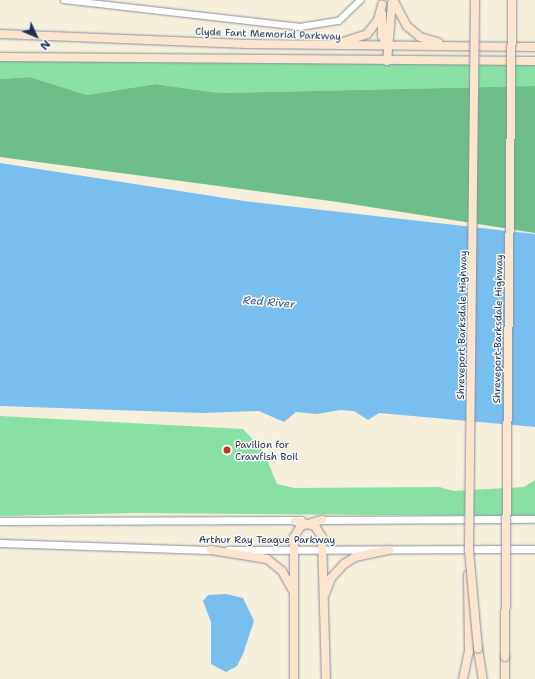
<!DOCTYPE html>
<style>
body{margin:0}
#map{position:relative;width:535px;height:679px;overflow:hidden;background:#f5efdc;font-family:"Shantell Sans",sans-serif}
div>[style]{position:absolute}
.green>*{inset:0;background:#89e0a5}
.forest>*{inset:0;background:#6ebe8a}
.water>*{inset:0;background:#78beef}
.roads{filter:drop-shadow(0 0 1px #888f9d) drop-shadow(0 0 1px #888f9d)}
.minor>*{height:5.5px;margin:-2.75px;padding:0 2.75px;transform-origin:2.75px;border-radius:2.75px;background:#fff}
.tertiary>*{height:7px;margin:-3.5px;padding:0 3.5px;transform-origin:3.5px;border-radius:3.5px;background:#fff}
.secondary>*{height:8px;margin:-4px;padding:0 4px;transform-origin:4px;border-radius:4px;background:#fce5cf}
.bridges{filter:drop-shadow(0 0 1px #888f9d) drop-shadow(0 0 1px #888f9d)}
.secondary-bridge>*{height:8px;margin:-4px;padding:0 4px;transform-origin:4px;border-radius:4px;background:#fce5cf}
.dots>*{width:11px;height:11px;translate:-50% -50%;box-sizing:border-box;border:2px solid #fdfcf7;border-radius:50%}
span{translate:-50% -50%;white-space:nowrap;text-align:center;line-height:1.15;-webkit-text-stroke:3px #fdfcf7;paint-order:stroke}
.street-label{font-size:10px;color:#1b2f5e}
.poi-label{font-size:10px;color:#1b2f5e}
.left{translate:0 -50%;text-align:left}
.water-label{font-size:11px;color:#375a8a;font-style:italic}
.north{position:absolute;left:16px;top:16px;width:40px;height:40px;-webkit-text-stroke:3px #fdfcf7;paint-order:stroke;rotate:134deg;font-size:11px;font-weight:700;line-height:16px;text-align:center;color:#1b2f5e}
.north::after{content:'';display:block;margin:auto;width:14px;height:18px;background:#1b2f5e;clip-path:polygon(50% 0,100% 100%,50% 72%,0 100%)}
</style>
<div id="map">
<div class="green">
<i style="clip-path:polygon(0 60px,535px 64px,535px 86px,219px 93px,155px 84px,87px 95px,30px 77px,0 79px)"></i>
<i style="clip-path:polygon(0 416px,243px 429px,263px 450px,277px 484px,294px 488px,439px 487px,454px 491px,524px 487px,535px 480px,535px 516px,138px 513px,0 516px)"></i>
</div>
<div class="forest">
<i style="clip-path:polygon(30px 77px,87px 95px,155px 84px,219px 93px,535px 86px,535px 233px,338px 202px,0 157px,0 79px)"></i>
</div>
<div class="water">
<i style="clip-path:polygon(0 163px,244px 201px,535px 234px,535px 427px,379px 413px,368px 420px,354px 411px,340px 410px,317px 414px,296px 412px,284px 422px,259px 411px,203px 413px,0 406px)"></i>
<i style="clip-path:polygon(226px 594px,243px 598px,254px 621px,243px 654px,237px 666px,226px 672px,211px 664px,211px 622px,203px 601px,208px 595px)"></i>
</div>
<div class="roads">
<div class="minor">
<i style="left:64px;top:0;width:238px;rotate:6.5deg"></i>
<i style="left:300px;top:27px;width:39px;rotate:-9deg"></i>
<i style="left:339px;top:21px;width:30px;rotate:-44deg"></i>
</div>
<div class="tertiary">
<i style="left:317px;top:520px;width:218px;rotate:-0.3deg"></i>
<i style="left:0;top:521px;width:301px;rotate:-0.2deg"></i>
<i style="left:0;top:543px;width:216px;rotate:1.9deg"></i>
<i style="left:228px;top:550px;width:307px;rotate:-0.2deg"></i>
</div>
<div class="secondary">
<i style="left:393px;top:0;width:30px;rotate:62deg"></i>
<i style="left:407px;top:26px;width:17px;rotate:40deg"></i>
<i style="left:420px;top:37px;width:19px;rotate:16deg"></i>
<i style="left:382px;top:14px;width:22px;rotate:90deg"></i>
<i style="left:382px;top:36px;width:12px;rotate:59deg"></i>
<i style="left:0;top:34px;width:247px;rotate:2.3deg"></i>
<i style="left:247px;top:44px;width:288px;rotate:0.6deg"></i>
<i style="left:343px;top:42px;width:25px;rotate:-18deg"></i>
<i style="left:367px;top:34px;width:18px;rotate:-52deg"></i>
<i style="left:378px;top:20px;width:16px;rotate:-75deg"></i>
<i style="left:0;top:57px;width:535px;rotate:0.43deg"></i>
<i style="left:387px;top:61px;width:58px;rotate:-85.1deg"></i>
<i style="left:295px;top:521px;width:21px;rotate:14deg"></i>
<i style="left:315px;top:526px;width:13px;rotate:58deg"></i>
<i style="left:322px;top:537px;width:142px;rotate:88.4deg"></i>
<i style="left:211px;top:550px;width:57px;rotate:9.1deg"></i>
<i style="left:267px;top:559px;width:19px;rotate:39deg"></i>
<i style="left:282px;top:571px;width:21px;rotate:61deg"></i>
<i style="left:325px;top:594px;width:17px;rotate:-69deg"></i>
<i style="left:331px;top:578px;width:19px;rotate:-47deg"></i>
<i style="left:344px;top:564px;width:13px;rotate:-32deg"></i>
<i style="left:355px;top:557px;width:35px;rotate:-12deg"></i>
<i style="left:478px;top:649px;width:30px;rotate:81deg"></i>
<i style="left:294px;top:679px;width:142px;rotate:-90deg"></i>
<i style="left:294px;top:537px;width:13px;rotate:-58deg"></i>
<i style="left:301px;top:526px;width:22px;rotate:-16deg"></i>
<i style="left:463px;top:679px;width:29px;rotate:-78deg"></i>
<i style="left:469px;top:651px;width:76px;rotate:-90.8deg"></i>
<i style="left:505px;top:679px;width:22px;rotate:-90deg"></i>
</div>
</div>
<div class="bridges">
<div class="secondary-bridge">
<i style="left:475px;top:0;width:550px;rotate:90.63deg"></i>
<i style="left:469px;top:550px;width:99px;rotate:84.8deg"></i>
<i style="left:505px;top:657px;width:657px;rotate:-89.39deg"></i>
</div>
</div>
<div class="dots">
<i style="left:227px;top:450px;background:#c8321e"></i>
</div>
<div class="street-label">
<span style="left:268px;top:34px;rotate:2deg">Clyde Fant Memorial Parkway</span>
<span style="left:462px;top:325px;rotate:-89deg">Shreveport Barksdale Highway</span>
<span style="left:498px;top:329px;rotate:-89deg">Shreveport-Barksdale Highway</span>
<span style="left:267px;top:540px">Arthur Ray Teague Parkway</span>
</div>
<div class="poi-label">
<span class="left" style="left:235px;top:450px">Pavilion for<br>Crawfish Boil</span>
</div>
<div class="water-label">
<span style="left:269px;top:303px;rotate:5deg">Red River</span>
</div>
<div class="north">N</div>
</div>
